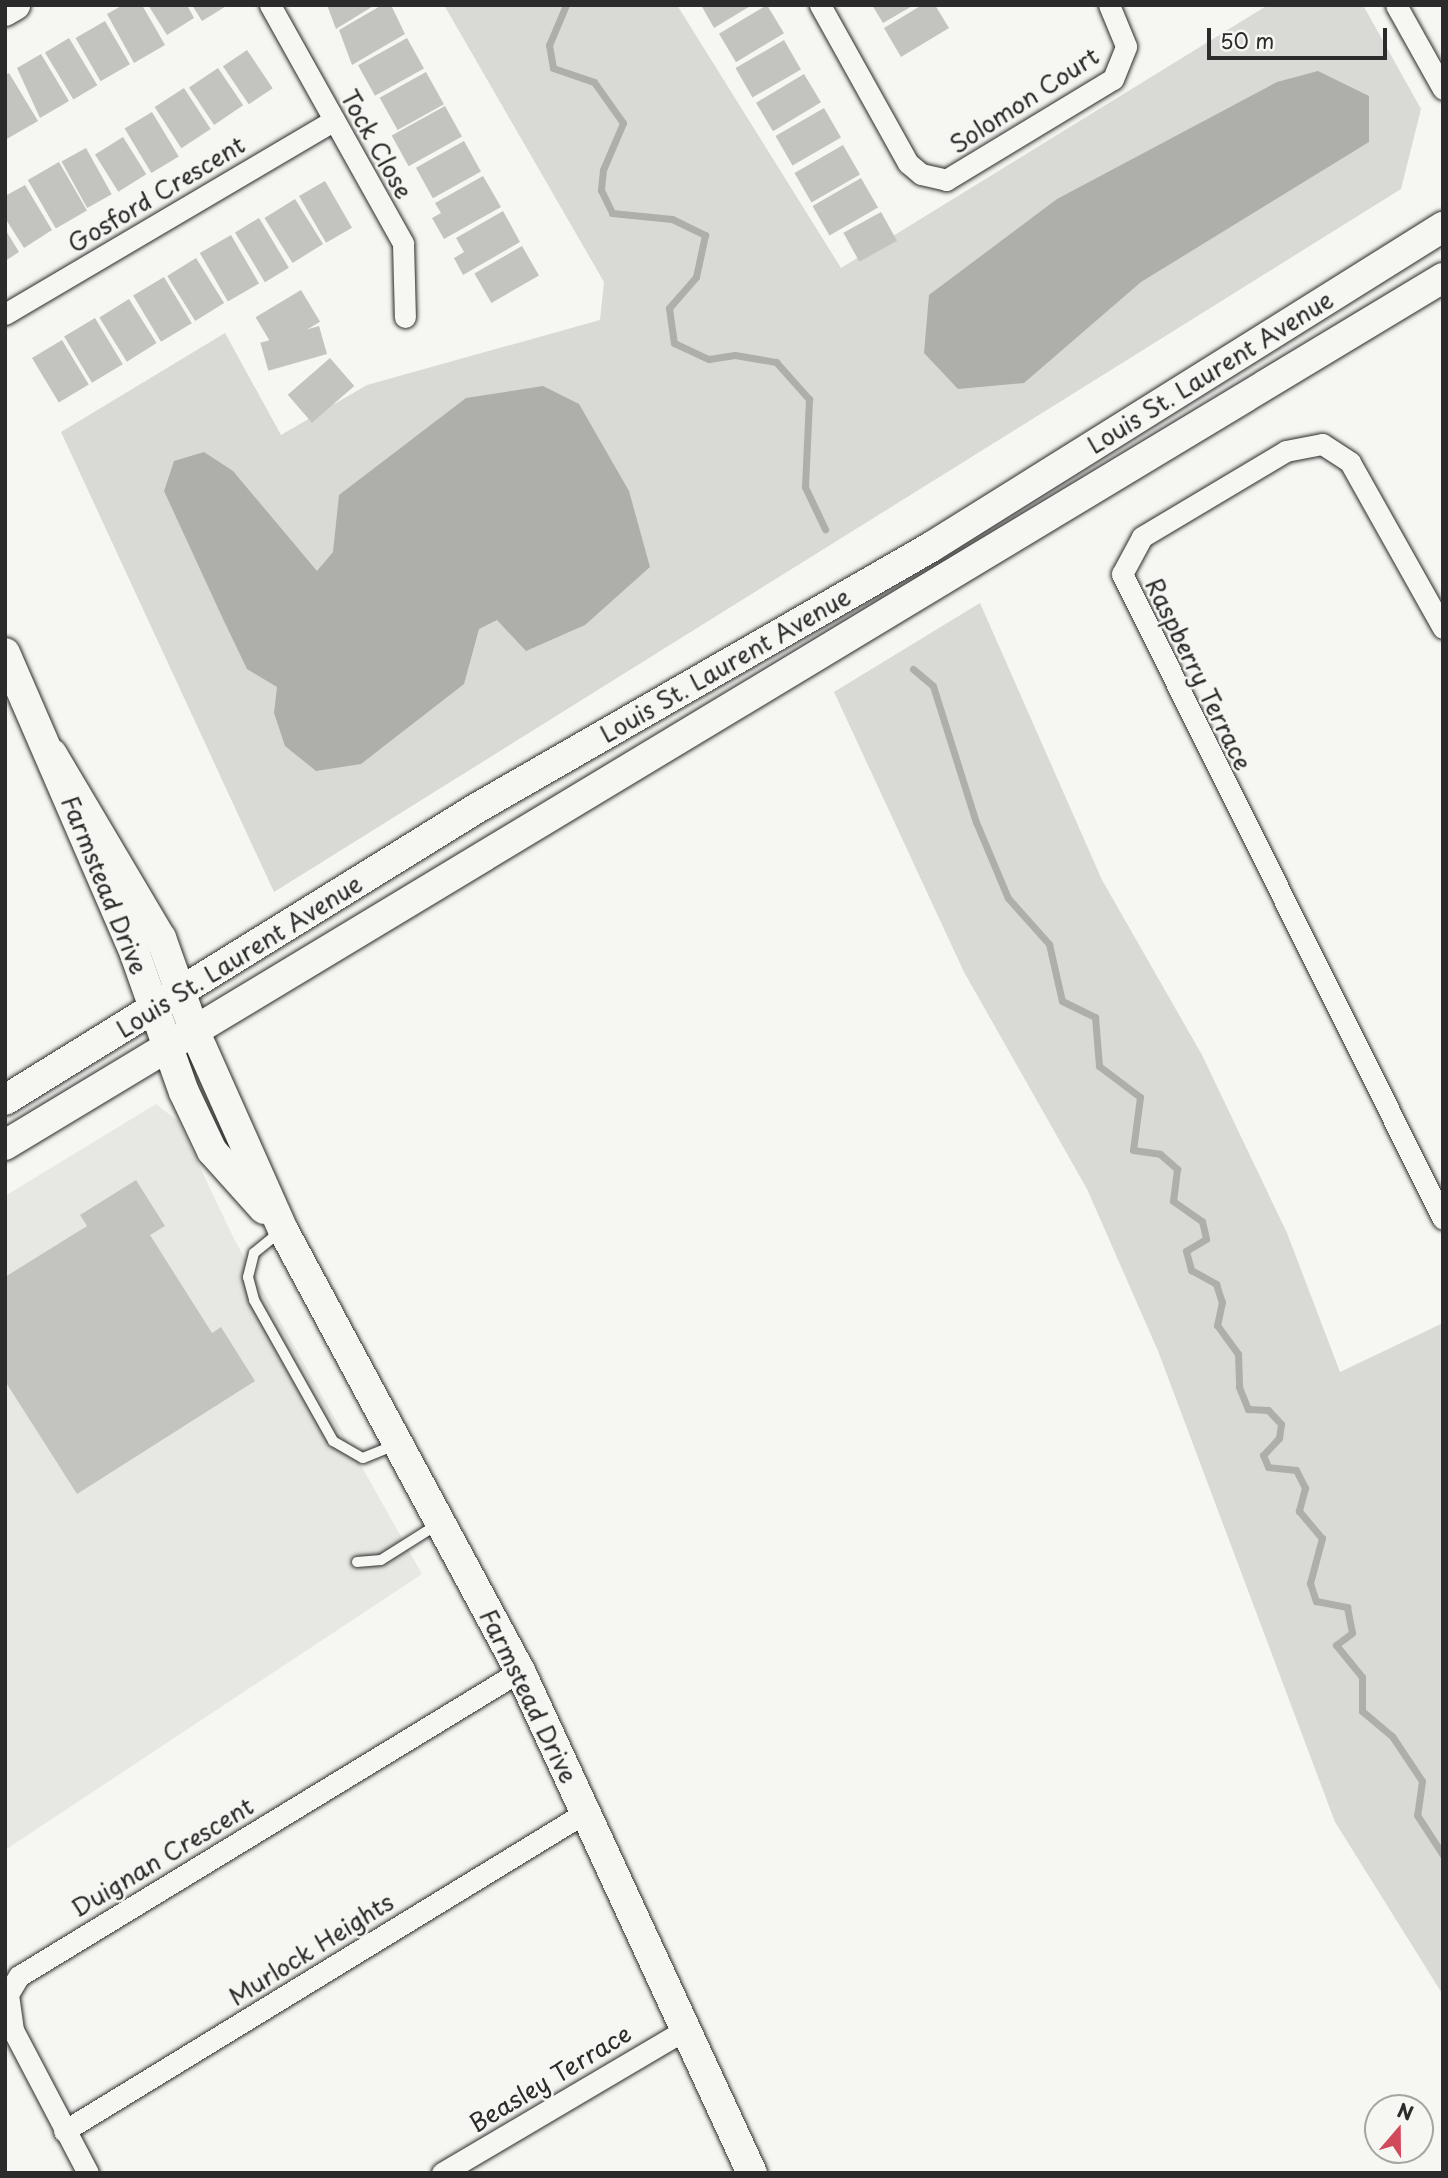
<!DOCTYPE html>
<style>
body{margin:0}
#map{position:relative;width:1448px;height:2178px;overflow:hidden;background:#f6f6f2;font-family:"Playpen Sans",sans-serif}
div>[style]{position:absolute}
.built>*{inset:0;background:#e7e7e3}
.green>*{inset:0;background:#d9d9d5}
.water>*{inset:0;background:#aeaeab}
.stream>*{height:7px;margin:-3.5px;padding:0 3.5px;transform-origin:3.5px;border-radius:3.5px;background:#aeaeab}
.building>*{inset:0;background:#c3c3c0;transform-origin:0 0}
.roads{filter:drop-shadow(0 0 2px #2b2b2b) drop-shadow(0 0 2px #2b2b2b)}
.lane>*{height:10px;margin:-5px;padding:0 5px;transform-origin:5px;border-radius:5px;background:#f6f6f2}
.street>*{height:21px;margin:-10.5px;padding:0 10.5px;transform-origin:10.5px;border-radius:10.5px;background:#f6f6f2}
.secondary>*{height:30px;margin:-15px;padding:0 15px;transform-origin:15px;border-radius:15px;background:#f6f6f2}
span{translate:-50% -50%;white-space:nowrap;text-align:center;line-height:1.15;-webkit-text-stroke:5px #f6f6f2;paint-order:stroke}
.street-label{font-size:24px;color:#2b2b2b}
.frame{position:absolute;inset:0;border:7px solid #2b2b2b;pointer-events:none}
.north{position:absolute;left:1364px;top:2094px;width:70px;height:70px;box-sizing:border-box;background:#f6f6f2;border:2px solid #a5a5a2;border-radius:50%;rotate:20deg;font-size:19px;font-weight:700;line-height:28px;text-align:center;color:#2b2b2b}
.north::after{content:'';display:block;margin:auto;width:24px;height:32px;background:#d1495b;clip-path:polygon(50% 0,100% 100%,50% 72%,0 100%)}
.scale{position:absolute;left:1207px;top:28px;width:180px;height:32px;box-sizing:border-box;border:4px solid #2b2b2b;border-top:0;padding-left:9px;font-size:21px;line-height:24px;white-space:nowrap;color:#2b2b2b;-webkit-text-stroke:5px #f6f6f2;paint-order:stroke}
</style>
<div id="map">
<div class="built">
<i style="clip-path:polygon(156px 1104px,178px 1121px,234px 1239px,422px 1574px,5px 1850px,5px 1196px)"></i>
</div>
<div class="green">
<i style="clip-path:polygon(444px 5px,677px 5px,841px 268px,1268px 5px,1363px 5px,1421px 109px,1401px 189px,274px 892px,61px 432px,225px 333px,281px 435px,367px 385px,600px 320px,604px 282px)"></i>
<i style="clip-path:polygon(980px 603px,1102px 880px,1202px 1055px,1287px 1233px,1340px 1372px,1443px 1323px,1443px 1995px,1335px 1822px,1158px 1351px,1087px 1189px,964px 972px,834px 692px)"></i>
</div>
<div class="water">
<i style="clip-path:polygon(1318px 71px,1369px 96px,1369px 142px,1141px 282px,1024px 383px,958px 389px,924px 353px,929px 295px,1057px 199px,1277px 82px)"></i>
<i style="clip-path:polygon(543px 386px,579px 404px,629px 491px,650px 567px,585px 625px,526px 651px,497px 620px,479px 629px,464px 684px,361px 764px,316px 771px,285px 746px,274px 713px,277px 687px,247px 669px,223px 619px,164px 491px,174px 461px,204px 452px,233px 471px,317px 571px,333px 552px,339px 495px,466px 398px)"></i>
</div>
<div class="stream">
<i style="left:566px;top:5px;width:43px;rotate:113deg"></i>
<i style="left:549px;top:45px;width:23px;rotate:80deg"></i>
<i style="left:553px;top:68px;width:43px;rotate:18.9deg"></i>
<i style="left:594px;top:82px;width:50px;rotate:54.7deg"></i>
<i style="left:623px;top:123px;width:51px;rotate:113.1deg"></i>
<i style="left:603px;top:170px;width:20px;rotate:96deg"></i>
<i style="left:601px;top:190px;width:25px;rotate:64deg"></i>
<i style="left:612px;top:213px;width:60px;rotate:5.7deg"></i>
<i style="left:672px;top:219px;width:37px;rotate:26deg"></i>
<i style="left:705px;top:235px;width:43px;rotate:102.1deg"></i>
<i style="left:696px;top:277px;width:41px;rotate:131.1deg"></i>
<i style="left:669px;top:308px;width:35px;rotate:82deg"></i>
<i style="left:674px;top:343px;width:38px;rotate:25deg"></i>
<i style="left:709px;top:359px;width:26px;rotate:-9deg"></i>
<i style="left:735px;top:355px;width:42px;rotate:9.7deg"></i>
<i style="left:776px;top:362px;width:50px;rotate:48.3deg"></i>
<i style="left:809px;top:399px;width:88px;rotate:92.6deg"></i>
<i style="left:805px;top:487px;width:47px;rotate:64.5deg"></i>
<i style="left:913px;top:669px;width:26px;rotate:40deg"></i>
<i style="left:933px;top:686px;width:143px;rotate:72.5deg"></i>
<i style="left:976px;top:822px;width:82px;rotate:67.2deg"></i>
<i style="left:1008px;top:898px;width:62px;rotate:48.3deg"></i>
<i style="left:1049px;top:944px;width:58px;rotate:77.2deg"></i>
<i style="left:1062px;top:1001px;width:37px;rotate:26deg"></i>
<i style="left:1095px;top:1017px;width:49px;rotate:85.3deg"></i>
<i style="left:1099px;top:1066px;width:51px;rotate:37.1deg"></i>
<i style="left:1140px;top:1097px;width:53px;rotate:97.5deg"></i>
<i style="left:1133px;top:1150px;width:27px;rotate:8deg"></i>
<i style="left:1160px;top:1154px;width:23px;rotate:41deg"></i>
<i style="left:1177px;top:1169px;width:32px;rotate:97deg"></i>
<i style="left:1173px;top:1201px;width:35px;rotate:35deg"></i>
<i style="left:1202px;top:1221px;width:18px;rotate:77deg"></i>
<i style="left:1206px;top:1239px;width:23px;rotate:149deg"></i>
<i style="left:1186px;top:1251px;width:20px;rotate:75deg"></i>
<i style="left:1191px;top:1270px;width:29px;rotate:29deg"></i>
<i style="left:1216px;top:1284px;width:19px;rotate:72deg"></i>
<i style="left:1222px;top:1302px;width:24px;rotate:102deg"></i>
<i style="left:1217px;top:1325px;width:36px;rotate:54deg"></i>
<i style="left:1238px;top:1354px;width:33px;rotate:88deg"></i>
<i style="left:1239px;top:1387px;width:24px;rotate:68deg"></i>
<i style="left:1248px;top:1409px;width:20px;rotate:3deg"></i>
<i style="left:1268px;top:1410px;width:19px;rotate:47deg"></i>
<i style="left:1281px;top:1424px;width:14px;rotate:98deg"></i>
<i style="left:1279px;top:1438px;width:23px;rotate:133deg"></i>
<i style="left:1263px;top:1455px;width:13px;rotate:67deg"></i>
<i style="left:1268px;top:1467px;width:28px;rotate:6deg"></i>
<i style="left:1296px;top:1470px;width:20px;rotate:63deg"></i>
<i style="left:1305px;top:1488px;width:24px;rotate:105deg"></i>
<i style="left:1299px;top:1511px;width:35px;rotate:50deg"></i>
<i style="left:1322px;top:1538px;width:47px;rotate:104.9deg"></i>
<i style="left:1310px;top:1583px;width:19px;rotate:72deg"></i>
<i style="left:1316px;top:1601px;width:32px;rotate:11deg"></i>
<i style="left:1347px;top:1607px;width:26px;rotate:79deg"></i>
<i style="left:1352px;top:1633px;width:20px;rotate:143deg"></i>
<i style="left:1336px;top:1645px;width:41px;rotate:50.9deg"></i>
<i style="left:1362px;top:1677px;width:34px;rotate:90deg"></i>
<i style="left:1362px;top:1711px;width:39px;rotate:40deg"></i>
<i style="left:1392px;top:1736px;width:54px;rotate:56.3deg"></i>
<i style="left:1422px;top:1781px;width:34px;rotate:98deg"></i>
<i style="left:1417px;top:1815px;width:48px;rotate:57deg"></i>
</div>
<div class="building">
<i style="clip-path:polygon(123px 5px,142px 5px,165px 45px,134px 63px,107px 14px)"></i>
<i style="clip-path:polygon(148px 5px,187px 5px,194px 18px,167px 35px)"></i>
<i style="clip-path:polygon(192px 5px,228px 5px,202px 21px)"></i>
<i style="clip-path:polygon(327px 5px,375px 5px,336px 29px)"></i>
<i style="clip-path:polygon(382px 5px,391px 5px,405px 34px,352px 65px,339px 30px)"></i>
<i style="clip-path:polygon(701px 5px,752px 5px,714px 28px)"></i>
<i style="left:767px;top:5px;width:33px;height:56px;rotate:59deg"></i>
<i style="clip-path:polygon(872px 5px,914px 5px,883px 23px)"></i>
<i style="clip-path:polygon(922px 5px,935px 5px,949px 28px,901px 57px,884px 28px)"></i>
<i style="left:105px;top:21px;width:50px;height:34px;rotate:60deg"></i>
<i style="left:69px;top:38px;width:55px;height:28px;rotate:59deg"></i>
<i style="left:407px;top:38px;width:35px;height:56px;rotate:61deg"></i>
<i style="left:784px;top:40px;width:34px;height:56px;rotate:60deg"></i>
<i style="left:247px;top:50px;width:46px;height:29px;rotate:56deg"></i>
<i style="clip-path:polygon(41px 54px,69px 101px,40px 118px,17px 68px)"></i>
<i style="left:218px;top:68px;width:45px;height:35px;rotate:56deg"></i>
<i style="left:426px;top:72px;width:37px;height:53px;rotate:61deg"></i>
<i style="clip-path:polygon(9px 73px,38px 121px,5px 140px,5px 75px)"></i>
<i style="left:804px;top:74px;width:33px;height:56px;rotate:59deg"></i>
<i style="left:184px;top:88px;width:49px;height:35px;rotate:57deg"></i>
<i style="left:445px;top:106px;width:35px;height:61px;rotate:61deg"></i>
<i style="left:824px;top:108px;width:34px;height:56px;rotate:60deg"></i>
<i style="left:152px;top:112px;width:52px;height:32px;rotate:59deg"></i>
<i style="left:123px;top:137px;width:44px;height:33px;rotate:58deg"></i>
<i style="left:464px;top:141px;width:35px;height:55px;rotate:61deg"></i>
<i style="left:843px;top:145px;width:34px;height:56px;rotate:60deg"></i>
<i style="left:86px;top:148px;width:53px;height:28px;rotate:61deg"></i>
<i style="left:59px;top:162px;width:56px;height:36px;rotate:60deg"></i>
<i style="clip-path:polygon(483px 176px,501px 207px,444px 239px,432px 218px,441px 213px,435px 203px)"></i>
<i style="left:861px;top:178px;width:34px;height:56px;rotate:60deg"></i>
<i style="left:325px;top:181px;width:54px;height:30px;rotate:60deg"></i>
<i style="clip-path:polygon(25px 185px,52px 230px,24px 248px,5px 218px,5px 196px)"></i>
<i style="left:295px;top:199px;width:53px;height:36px;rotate:58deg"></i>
<i style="clip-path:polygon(503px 211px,520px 242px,463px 275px,454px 258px,464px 252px,456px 238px)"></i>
<i style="left:881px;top:212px;width:33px;height:43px;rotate:61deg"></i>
<i style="left:259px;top:218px;width:58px;height:28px;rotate:59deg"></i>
<i style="clip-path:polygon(5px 229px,19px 252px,5px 261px)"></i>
<i style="left:231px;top:235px;width:56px;height:36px;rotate:60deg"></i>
<i style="left:522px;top:246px;width:34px;height:55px;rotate:60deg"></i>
<i style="left:196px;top:258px;width:53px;height:34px;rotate:58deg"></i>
<i style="left:164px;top:277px;width:54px;height:36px;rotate:59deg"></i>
<i style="left:301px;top:290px;width:37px;height:53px;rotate:59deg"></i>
<i style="left:129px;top:299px;width:52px;height:35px;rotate:58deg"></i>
<i style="left:95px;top:318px;width:54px;height:36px;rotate:59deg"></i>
<i style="left:319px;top:326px;width:29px;height:61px;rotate:74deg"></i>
<i style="left:62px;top:340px;width:52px;height:35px;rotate:59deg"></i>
<i style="left:330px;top:358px;width:37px;height:56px;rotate:49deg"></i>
<i style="clip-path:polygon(136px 1180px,165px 1226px,150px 1235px,212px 1333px,221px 1327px,255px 1381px,77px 1494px,5px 1381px,5px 1277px,87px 1226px,80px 1215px)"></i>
</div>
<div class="roads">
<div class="lane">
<i style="left:281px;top:1231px;width:35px;rotate:141deg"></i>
<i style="left:254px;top:1253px;width:25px;rotate:104deg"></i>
<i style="left:248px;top:1277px;width:24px;rotate:75deg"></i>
<i style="left:254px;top:1300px;width:162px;rotate:60.7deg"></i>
<i style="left:333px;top:1441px;width:34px;rotate:30deg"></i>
<i style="left:363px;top:1458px;width:35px;rotate:-22deg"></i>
<i style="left:357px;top:1562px;width:24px;rotate:-5deg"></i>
<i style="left:381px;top:1560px;width:67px;rotate:-32.3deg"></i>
</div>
<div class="street">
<i style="left:270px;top:5px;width:273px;rotate:60.8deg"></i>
<i style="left:403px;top:243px;width:74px;rotate:88.5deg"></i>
<i style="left:820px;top:5px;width:181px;rotate:60.9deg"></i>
<i style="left:908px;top:163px;width:17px;rotate:40deg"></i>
<i style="left:921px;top:174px;width:26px;rotate:13deg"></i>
<i style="left:946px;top:180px;width:195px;rotate:-31.2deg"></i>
<i style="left:1113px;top:79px;width:35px;rotate:-68deg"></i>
<i style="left:1126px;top:46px;width:44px;rotate:-112.5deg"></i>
<i style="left:1396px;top:5px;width:96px;rotate:60.8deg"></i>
<i style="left:5px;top:314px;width:382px;rotate:-30.5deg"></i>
<i style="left:1443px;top:628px;width:190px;rotate:-119.3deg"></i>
<i style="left:1350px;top:462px;width:33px;rotate:-147deg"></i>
<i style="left:1322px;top:444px;width:37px;rotate:169deg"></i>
<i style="left:1286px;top:451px;width:168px;rotate:149.2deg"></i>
<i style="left:1142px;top:537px;width:42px;rotate:118.4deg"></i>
<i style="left:1122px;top:574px;width:720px;rotate:63.54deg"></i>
<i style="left:64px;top:2131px;width:612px;rotate:-31.43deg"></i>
<i style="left:88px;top:2173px;width:161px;rotate:-117.7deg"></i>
<i style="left:13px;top:2030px;width:36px;rotate:-98deg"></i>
<i style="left:8px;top:1994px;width:21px;rotate:-59deg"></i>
<i style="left:19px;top:1976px;width:587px;rotate:-31.33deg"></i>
<i style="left:442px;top:2173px;width:283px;rotate:-30.5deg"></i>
</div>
<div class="secondary">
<i style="left:5px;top:11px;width:12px;rotate:-31deg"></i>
<i style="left:5px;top:653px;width:328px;rotate:66.6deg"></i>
<i style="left:135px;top:954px;width:146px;rotate:70.5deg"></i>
<i style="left:184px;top:1092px;width:65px;rotate:64.6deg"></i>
<i style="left:212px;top:1151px;width:78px;rotate:48.1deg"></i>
<i style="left:52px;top:754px;width:214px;rotate:59.4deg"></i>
<i style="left:161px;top:938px;width:98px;rotate:70.3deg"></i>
<i style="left:194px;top:1030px;width:219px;rotate:66deg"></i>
<i style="left:283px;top:1230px;width:501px;rotate:61.75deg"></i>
<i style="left:520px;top:1671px;width:553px;rotate:65.2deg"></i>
<i style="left:5px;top:1100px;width:555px;rotate:-31.74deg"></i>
<i style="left:477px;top:808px;width:524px;rotate:-29.89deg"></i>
<i style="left:931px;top:547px;width:604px;rotate:-32.01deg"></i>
<i style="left:5px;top:1145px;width:1679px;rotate:-31.09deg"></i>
</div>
</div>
<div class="street-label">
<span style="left:1024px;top:100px;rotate:-33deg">Solomon Court</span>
<span style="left:377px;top:144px;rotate:61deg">Tock Close</span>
<span style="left:156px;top:194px;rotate:-31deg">Gosford Crescent</span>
<span style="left:1210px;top:372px;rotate:-32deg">Louis St. Laurent Avenue</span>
<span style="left:725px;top:665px;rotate:-30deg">Louis St. Laurent Avenue</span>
<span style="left:1199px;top:674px;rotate:64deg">Raspberry Terrace</span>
<span style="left:105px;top:885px;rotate:68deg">Farmstead Drive</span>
<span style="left:239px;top:956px;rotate:-32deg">Louis St. Laurent Avenue</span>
<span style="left:529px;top:1696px;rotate:64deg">Farmstead Drive</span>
<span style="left:162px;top:1857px;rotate:-31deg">Duignan Crescent</span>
<span style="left:311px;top:1949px;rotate:-32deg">Murlock Heights</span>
<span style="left:550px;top:2078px;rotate:-31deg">Beasley Terrace</span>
</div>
<div class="frame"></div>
<div class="north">N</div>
<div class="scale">50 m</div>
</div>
